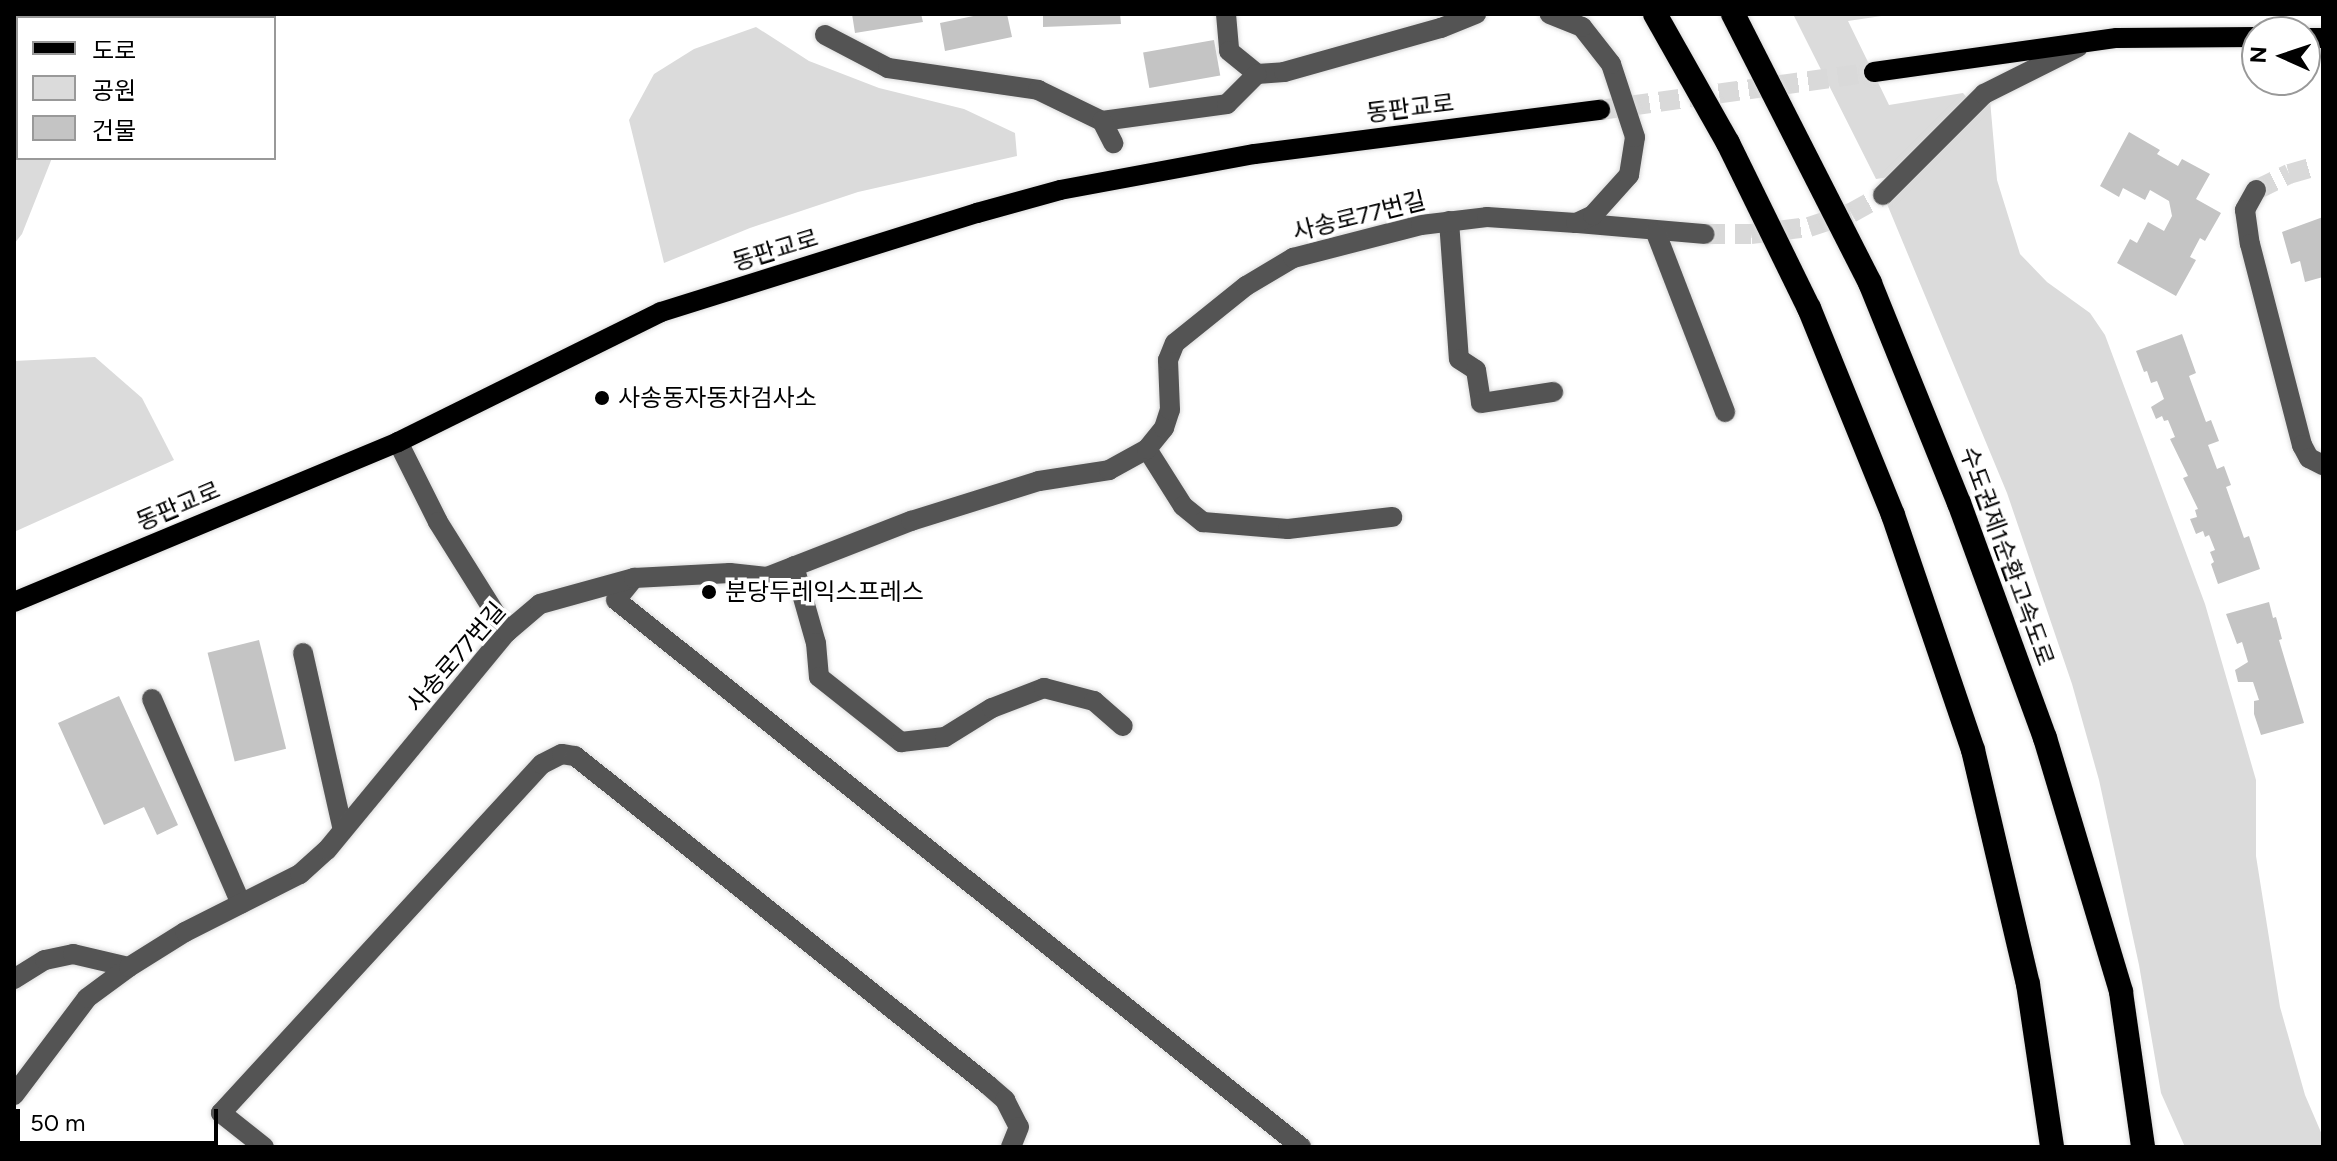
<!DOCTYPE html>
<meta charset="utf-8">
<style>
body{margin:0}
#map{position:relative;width:2337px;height:1161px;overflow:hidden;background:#fff;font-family:Figtree,"Noto Sans KR",sans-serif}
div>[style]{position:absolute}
.green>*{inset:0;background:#dbdbdb}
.building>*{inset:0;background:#c4c4c4;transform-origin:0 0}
.minor-tunnel>*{height:20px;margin-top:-10px;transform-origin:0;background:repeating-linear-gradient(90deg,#d9d9d9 0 20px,transparent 0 30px)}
.major-tunnel>*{height:20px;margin-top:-10px;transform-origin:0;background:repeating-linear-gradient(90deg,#d9d9d9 0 20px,transparent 0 30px)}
.roads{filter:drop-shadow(0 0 2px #dbdbdb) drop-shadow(0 0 2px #dbdbdb)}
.minor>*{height:20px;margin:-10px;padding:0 10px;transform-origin:10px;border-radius:10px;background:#545454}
.major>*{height:20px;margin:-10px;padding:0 10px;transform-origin:10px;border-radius:10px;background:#000}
.highway>*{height:24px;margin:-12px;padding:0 12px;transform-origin:12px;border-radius:12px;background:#000}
.dots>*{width:22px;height:22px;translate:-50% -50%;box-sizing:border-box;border:4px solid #fff;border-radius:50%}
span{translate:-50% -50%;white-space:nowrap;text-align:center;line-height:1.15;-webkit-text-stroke:7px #fff;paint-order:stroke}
.street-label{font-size:24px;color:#000}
.poi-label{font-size:24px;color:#000}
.left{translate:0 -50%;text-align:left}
.frame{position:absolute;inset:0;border:16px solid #000;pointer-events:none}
.legend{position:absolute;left:16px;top:16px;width:260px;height:144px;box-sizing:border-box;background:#fff;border:2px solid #999;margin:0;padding:10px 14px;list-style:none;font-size:24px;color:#000}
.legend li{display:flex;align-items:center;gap:16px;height:40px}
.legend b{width:40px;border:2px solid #999}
.north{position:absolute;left:2241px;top:16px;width:80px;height:80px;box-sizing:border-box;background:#fff;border:2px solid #999;border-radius:50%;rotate:273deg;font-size:22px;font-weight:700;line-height:32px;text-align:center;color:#000}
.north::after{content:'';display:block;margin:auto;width:28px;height:36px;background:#000;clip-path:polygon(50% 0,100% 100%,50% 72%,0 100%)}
.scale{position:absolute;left:16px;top:1109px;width:202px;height:36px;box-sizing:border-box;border:4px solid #000;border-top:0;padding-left:10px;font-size:24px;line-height:28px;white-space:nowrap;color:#000;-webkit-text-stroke:6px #fff;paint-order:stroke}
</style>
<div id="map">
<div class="green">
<i style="clip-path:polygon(14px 14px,122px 14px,120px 18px,18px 18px,18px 158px,52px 158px,22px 234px,14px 244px)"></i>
<i style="clip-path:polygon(1793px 14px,1895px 14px,1848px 21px,1889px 105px,1963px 93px,1968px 99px,1890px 177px,1876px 179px)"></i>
<i style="clip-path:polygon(756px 27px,809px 61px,879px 88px,964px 109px,1015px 133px,1017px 156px,858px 192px,750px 228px,664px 263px,629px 120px,654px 74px,694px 49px)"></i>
<i style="clip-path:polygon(1990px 100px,1997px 180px,2020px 254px,2047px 282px,2090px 313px,2105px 335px,2205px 604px,2256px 780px,2256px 856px,2280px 1007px,2305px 1095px,2323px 1137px,2323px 1147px,2185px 1147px,2161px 1093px,2139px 965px,2099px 780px,2072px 684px,2007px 493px,1887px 204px)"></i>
<i style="clip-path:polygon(95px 357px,142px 398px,174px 460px,14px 532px,14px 361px)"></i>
</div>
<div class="building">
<i style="clip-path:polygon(852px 14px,921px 14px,923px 22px,855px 33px)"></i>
<i style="clip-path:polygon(983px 14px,1007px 14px,1012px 37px,945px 51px,940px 23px)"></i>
<i style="clip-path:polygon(1043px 14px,1120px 14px,1121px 24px,1043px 27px)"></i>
<i style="left:1214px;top:40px;width:36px;height:72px;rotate:80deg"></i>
<i style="clip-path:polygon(2129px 132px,2160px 150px,2157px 154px,2178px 166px,2182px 159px,2210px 174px,2196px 199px,2221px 213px,2205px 241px,2200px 238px,2190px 257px,2196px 260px,2176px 296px,2117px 263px,2130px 239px,2137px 243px,2148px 222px,2164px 231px,2172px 216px,2169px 201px,2150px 190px,2145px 200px,2123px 188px,2119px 197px,2100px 186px)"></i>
<i style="clip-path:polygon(2323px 217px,2323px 277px,2305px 282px,2300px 261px,2291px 264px,2282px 232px)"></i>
<i style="clip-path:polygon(2182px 334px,2196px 373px,2189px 376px,2206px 422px,2211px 420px,2219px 441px,2208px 445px,2217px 469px,2224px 466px,2231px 485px,2226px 487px,2244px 538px,2249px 536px,2260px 569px,2218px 584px,2211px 564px,2214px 562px,2210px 552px,2215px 550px,2209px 535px,2205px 537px,2203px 531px,2196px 534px,2190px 519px,2197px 517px,2195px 510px,2198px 509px,2183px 478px,2188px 476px,2170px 439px,2175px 437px,2168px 420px,2164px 421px,2162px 416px,2156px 419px,2151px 407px,2164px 399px,2157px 381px,2151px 383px,2147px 371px,2144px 372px,2136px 351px)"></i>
<i style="clip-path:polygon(2269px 602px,2273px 618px,2276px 617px,2282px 639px,2279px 640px,2304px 723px,2261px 735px,2254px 714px,2254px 701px,2259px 700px,2253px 682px,2238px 682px,2235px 670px,2248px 662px,2242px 642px,2237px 644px,2226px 614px)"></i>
<i style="left:259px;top:640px;width:112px;height:53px;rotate:76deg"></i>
<i style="clip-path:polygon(119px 696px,178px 825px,157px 835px,144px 807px,104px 825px,58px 723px)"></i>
</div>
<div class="minor-tunnel">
<i style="left:2256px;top:190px;width:37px;rotate:-26deg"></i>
<i style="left:2289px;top:174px;width:29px;rotate:-16deg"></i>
<i style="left:1705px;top:234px;width:46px"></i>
<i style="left:1751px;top:234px;width:58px;rotate:-6.9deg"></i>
<i style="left:1809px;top:227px;width:44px;rotate:-18.4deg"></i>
<i style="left:1851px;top:213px;width:37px;rotate:-29deg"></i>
</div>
<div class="major-tunnel">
<i style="left:1600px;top:110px;width:277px;rotate:-7.9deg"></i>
</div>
<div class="roads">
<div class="minor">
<i style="left:1226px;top:14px;width:37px;rotate:85deg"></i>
<i style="left:1229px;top:51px;width:36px;rotate:39deg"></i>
<i style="left:1257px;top:74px;width:27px;rotate:-4deg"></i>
<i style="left:1284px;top:72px;width:163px;rotate:-15.7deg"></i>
<i style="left:1441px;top:28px;width:38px;rotate:-22deg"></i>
<i style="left:825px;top:35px;width:71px;rotate:27.6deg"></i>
<i style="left:888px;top:68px;width:152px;rotate:8.3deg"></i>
<i style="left:1038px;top:90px;width:71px;rotate:25.8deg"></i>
<i style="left:1102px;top:121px;width:126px;rotate:-7.7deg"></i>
<i style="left:1227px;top:104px;width:42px;rotate:-45deg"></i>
<i style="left:1102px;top:121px;width:25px;rotate:63deg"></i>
<i style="left:2256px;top:190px;width:23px;rotate:119deg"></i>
<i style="left:2245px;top:210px;width:34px;rotate:82deg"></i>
<i style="left:2250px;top:244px;width:208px;rotate:75.5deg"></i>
<i style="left:2302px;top:445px;width:15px;rotate:62deg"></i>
<i style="left:2309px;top:458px;width:16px;rotate:27deg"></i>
<i style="left:1883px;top:195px;width:143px;rotate:-45deg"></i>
<i style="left:1984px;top:94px;width:105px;rotate:-26.6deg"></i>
<i style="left:1449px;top:221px;width:138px;rotate:85.9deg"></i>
<i style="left:1459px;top:359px;width:20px;rotate:33deg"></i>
<i style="left:1476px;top:370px;width:33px;rotate:81deg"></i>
<i style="left:1481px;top:403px;width:73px;rotate:-8.7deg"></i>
<i style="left:1576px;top:223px;width:129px;rotate:4.9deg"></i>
<i style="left:1656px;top:233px;width:192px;rotate:68.9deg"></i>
<i style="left:398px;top:442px;width:89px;rotate:63.4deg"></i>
<i style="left:438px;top:522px;width:130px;rotate:57.9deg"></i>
<i style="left:1147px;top:449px;width:67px;rotate:57.7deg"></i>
<i style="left:1183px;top:506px;width:26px;rotate:39deg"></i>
<i style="left:1203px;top:522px;width:85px;rotate:4.7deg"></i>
<i style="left:1288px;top:529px;width:105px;rotate:-6.6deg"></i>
<i style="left:794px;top:566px;width:80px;rotate:74.1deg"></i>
<i style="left:816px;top:643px;width:34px;rotate:85deg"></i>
<i style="left:819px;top:677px;width:105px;rotate:38.4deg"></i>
<i style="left:901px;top:742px;width:44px;rotate:-6.5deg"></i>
<i style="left:945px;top:737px;width:55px;rotate:-31.7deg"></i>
<i style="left:992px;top:708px;width:56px;rotate:-21deg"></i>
<i style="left:1044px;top:688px;width:52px;rotate:14.6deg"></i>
<i style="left:1094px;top:701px;width:38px;rotate:41deg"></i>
<i style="left:634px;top:578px;width:28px;rotate:129deg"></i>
<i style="left:616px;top:600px;width:877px;rotate:38.61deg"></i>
<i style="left:303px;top:653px;width:181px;rotate:77.3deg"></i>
<i style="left:152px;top:699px;width:223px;rotate:66.5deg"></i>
<i style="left:14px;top:979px;width:36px;rotate:-32deg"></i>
<i style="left:45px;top:960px;width:29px;rotate:-12deg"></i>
<i style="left:73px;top:954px;width:57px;rotate:13.1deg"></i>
<i style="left:14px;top:1095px;width:121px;rotate:-53deg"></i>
<i style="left:87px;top:998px;width:52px;rotate:-36.4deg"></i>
<i style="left:129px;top:967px;width:66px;rotate:-32deg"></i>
<i style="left:185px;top:932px;width:129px;rotate:-26.8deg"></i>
<i style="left:300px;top:874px;width:36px;rotate:-42deg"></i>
<i style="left:327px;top:850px;width:283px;rotate:-50.5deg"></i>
<i style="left:507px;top:632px;width:43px;rotate:-40.3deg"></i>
<i style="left:540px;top:604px;width:98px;rotate:-15.5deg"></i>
<i style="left:634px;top:578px;width:96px;rotate:-3deg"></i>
<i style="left:730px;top:573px;width:37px;rotate:6deg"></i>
<i style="left:767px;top:577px;width:155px;rotate:-21.3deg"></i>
<i style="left:911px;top:521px;width:134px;rotate:-17.4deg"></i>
<i style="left:1039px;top:481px;width:71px;rotate:-8.9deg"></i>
<i style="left:1109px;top:470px;width:43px;rotate:-28.9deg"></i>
<i style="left:1147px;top:449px;width:27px;rotate:-51deg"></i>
<i style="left:1164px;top:428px;width:19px;rotate:-72deg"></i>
<i style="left:1170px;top:410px;width:50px;rotate:-92.3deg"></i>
<i style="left:1168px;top:360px;width:18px;rotate:-68deg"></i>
<i style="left:1175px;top:343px;width:91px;rotate:-38.8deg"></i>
<i style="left:1246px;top:286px;width:55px;rotate:-30.8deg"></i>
<i style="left:1293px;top:258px;width:132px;rotate:-14.5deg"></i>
<i style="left:1421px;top:225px;width:66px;rotate:-6.9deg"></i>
<i style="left:1487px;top:217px;width:89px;rotate:3.9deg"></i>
<i style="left:1576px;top:223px;width:19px;rotate:-25deg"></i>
<i style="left:1593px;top:215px;width:54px;rotate:-48deg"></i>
<i style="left:1629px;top:175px;width:38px;rotate:-81deg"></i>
<i style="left:1635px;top:137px;width:77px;rotate:-108.2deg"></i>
<i style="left:1611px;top:64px;width:47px;rotate:-128.1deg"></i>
<i style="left:1582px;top:27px;width:35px;rotate:-158deg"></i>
<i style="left:264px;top:1147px;width:55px;rotate:-141.7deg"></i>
<i style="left:221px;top:1113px;width:474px;rotate:-47.4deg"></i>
<i style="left:542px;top:764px;width:22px;rotate:-27deg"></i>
<i style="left:562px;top:754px;width:13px;rotate:9deg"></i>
<i style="left:575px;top:756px;width:528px;rotate:38.54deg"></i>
<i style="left:988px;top:1085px;width:23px;rotate:41deg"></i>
<i style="left:1005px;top:1100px;width:30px;rotate:63deg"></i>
<i style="left:1019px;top:1127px;width:22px;rotate:112deg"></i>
</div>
<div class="major">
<i style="left:2305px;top:38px;width:18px"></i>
<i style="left:1874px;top:72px;width:245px;rotate:-8deg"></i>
<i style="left:2117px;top:38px;width:140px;rotate:-0.4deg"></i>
<i style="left:14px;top:602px;width:416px;rotate:-22.6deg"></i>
<i style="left:398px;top:442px;width:293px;rotate:-26.3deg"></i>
<i style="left:661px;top:312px;width:331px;rotate:-17.4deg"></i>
<i style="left:977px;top:213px;width:86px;rotate:-15.5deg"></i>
<i style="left:1060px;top:190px;width:198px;rotate:-10.5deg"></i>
<i style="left:1255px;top:154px;width:348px;rotate:-7.3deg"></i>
</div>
<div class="highway">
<i style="left:1655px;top:14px;width:148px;rotate:60.5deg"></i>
<i style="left:1728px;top:143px;width:184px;rotate:63.9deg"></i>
<i style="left:1809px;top:308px;width:223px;rotate:67.9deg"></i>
<i style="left:1893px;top:515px;width:248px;rotate:71.2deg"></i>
<i style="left:1973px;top:750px;width:240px;rotate:76.8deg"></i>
<i style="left:2028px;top:984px;width:165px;rotate:81.6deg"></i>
<i style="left:1733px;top:14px;width:302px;rotate:63deg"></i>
<i style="left:1870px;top:283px;width:237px;rotate:68deg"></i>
<i style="left:1959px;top:503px;width:250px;rotate:69.9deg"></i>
<i style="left:2045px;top:738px;width:265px;rotate:73.3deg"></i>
<i style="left:2121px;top:992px;width:157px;rotate:81.9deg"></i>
</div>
</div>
<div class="dots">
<i style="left:602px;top:398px;background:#000"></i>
<i style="left:709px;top:592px;background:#000"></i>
</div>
<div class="street-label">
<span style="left:1410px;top:108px;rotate:-7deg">동판교로</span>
<span style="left:1359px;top:216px;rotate:-14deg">사송로77번길</span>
<span style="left:775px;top:250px;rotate:-17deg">동판교로</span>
<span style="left:178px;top:506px;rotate:-23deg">동판교로</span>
<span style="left:2007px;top:556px;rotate:70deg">수도권제1순환고속도로</span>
<span style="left:456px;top:657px;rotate:-49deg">사송로77번길</span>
</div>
<div class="poi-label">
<span class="left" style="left:618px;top:398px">사송동자동차검사소</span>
<span class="left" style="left:725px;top:592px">분당두레익스프레스</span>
</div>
<div class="frame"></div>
<ul class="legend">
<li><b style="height:10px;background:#000"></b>도로</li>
<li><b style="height:22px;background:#dbdbdb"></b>공원</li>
<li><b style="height:22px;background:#c4c4c4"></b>건물</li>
</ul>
<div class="north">N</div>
<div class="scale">50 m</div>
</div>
